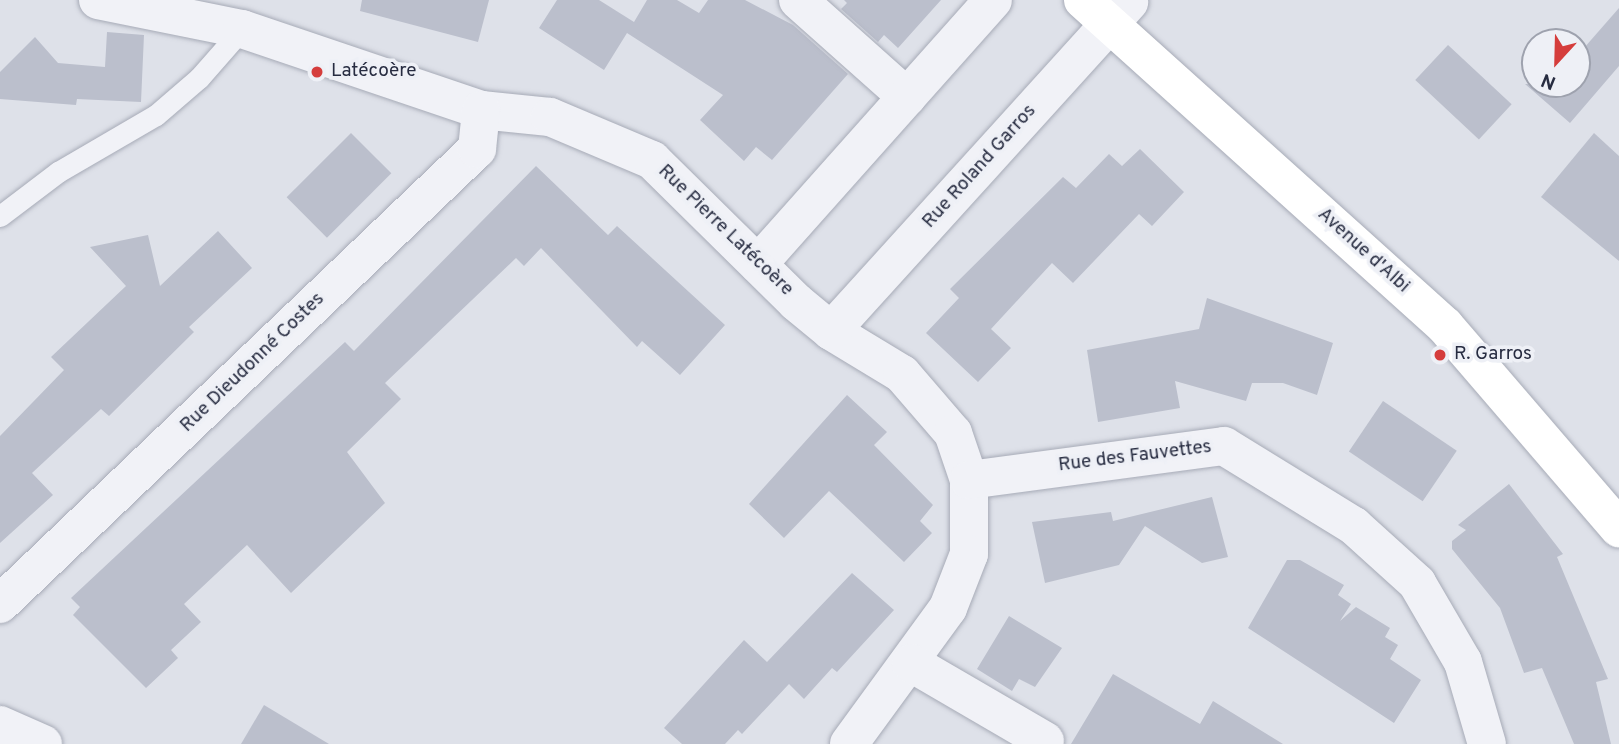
<!DOCTYPE html>
<meta charset="utf-8">
<style>
body{margin:0}
#map{position:relative;width:1619px;height:744px;overflow:hidden;background:#dee1e9;font-family:Overpass,sans-serif}
div>[style]{position:absolute}
.building>*{inset:0;background:#bbbfcc;transform-origin:0 0}
.roads{filter:drop-shadow(0 0 2px #a7abb7) drop-shadow(0 0 2px #a7abb7)}
.lane>*{height:21px;margin:-10.5px;padding:0 10.5px;transform-origin:10.5px;border-radius:10.5px;background:#f1f2f7}
.street>*{height:38px;margin:-19px;padding:0 19px;transform-origin:19px;border-radius:19px;background:#f1f2f7}
.primary>*{height:38px;margin:-19px;padding:0 19px;transform-origin:19px;border-radius:19px;background:#fff}
.dots>*{width:19px;height:19px;translate:-50% -50%;box-sizing:border-box;border:4px solid #eef0f6;border-radius:50%}
span{translate:-50% -50%;white-space:nowrap;text-align:center;line-height:1.15;-webkit-text-stroke:7px #eef0f6;paint-order:stroke}
.poi-label{font-size:19px;color:#272c41}
.left{translate:0 -50%;text-align:left}
.street-label{font-size:19px;color:#272c41}
.north{position:absolute;left:1521px;top:28px;width:70px;height:70px;box-sizing:border-box;background:#eef0f6;border:2px solid #9ea2ae;border-radius:50%;rotate:202deg;font-size:19px;font-weight:700;line-height:28px;text-align:center;color:#272c41}
.north::after{content:'';display:block;margin:auto;width:24px;height:32px;background:#d53d3c;clip-path:polygon(50% 0,100% 100%,50% 72%,0 100%)}
</style>
<div id="map">
<div class="building">
<i style="clip-path:polygon(362px 0,489px 0,478px 42px,360px 11px)"></i>
<i style="clip-path:polygon(557px 0,599px 0,634px 22px,647px 0,677px 0,699px 13px,708px 0,745px 0,793px 25px,848px 74px,772px 160px,756px 147px,744px 161px,700px 120px,723px 95px,627px 33px,604px 70px,539px 28px)"></i>
<i style="clip-path:polygon(844px 0,941px 0,898px 48px,884px 35px,878px 42px,841px 9px,847px 3px)"></i>
<i style="clip-path:polygon(1619px 8px,1619px 66px,1570px 123px,1525px 84px,1577px 84px,1577px 56px)"></i>
<i style="clip-path:polygon(107px 32px,144px 35px,141px 102px,77px 99px,76px 105px,0 99px,0 72px,35px 37px,58px 63px,105px 67px)"></i>
<i style="left:1448px;top:45px;width:87px;height:48px;rotate:43deg"></i>
<i style="left:351px;top:133px;width:57px;height:91px;rotate:45deg"></i>
<i style="clip-path:polygon(1594px 133px,1619px 156px,1619px 261px,1541px 197px)"></i>
<i style="clip-path:polygon(1140px 149px,1184px 192px,1152px 226px,1139px 214px,1073px 283px,1052px 263px,991px 329px,1011px 348px,978px 382px,926px 333px,959px 298px,950px 289px,1063px 177px,1076px 188px,1109px 154px,1122px 166px)"></i>
<i style="clip-path:polygon(536px 166px,608px 235px,617px 226px,725px 325px,680px 375px,642px 341px,637px 347px,541px 248px,524px 266px,516px 258px,385px 383px,401px 399px,347px 452px,385px 503px,291px 593px,247px 545px,184px 604px,201px 622px,171px 650px,178px 658px,146px 688px,73px 615px,80px 607px,71px 598px,345px 342px,354px 351px)"></i>
<i style="clip-path:polygon(218px 231px,252px 268px,189px 327px,194px 332px,109px 416px,101px 409px,32px 473px,53px 495px,0 543px,0 436px,64px 370px,51px 357px,126px 286px,90px 247px,148px 235px,160px 286px)"></i>
<i style="clip-path:polygon(1207px 298px,1333px 343px,1317px 395px,1283px 383px,1252px 383px,1246px 401px,1175px 381px,1180px 408px,1098px 422px,1087px 350px,1199px 329px)"></i>
<i style="clip-path:polygon(847px 395px,887px 432px,874px 445px,933px 505px,920px 521px,932px 533px,904px 562px,829px 491px,784px 538px,749px 504px)"></i>
<i style="left:1383px;top:401px;width:89px;height:61px;rotate:34deg"></i>
<i style="clip-path:polygon(1509px 484px,1563px 554px,1557px 557px,1608px 679px,1596px 682px,1611px 744px,1574px 744px,1542px 668px,1524px 673px,1500px 608px,1452px 549px,1452px 541px,1466px 530px,1458px 525px)"></i>
<i style="clip-path:polygon(1212px 497px,1228px 557px,1202px 563px,1145px 526px,1119px 565px,1045px 583px,1032px 522px,1111px 512px,1113px 521px)"></i>
<i style="clip-path:polygon(1287px 560px,1300px 560px,1344px 585px,1338px 595px,1351px 604px,1340px 621px,1356px 607px,1390px 628px,1385px 637px,1398px 645px,1390px 659px,1421px 680px,1394px 723px,1248px 628px)"></i>
<i style="clip-path:polygon(852px 573px,894px 610px,837px 672px,832px 668px,804px 699px,789px 684px,742px 734px,738px 730px,725px 744px,682px 744px,664px 728px,744px 640px,767px 662px)"></i>
<i style="clip-path:polygon(1009px 616px,1062px 648px,1035px 687px,1019px 679px,1012px 691px,977px 669px)"></i>
<i style="clip-path:polygon(1113px 674px,1200px 724px,1213px 701px,1283px 744px,1071px 744px)"></i>
<i style="clip-path:polygon(264px 705px,329px 744px,241px 744px)"></i>
</div>
<div class="roads">
<div class="lane">
<i style="left:0;top:216px;width:73px;rotate:-37.2deg"></i>
<i style="left:58px;top:172px;width:113px;rotate:-30.2deg"></i>
<i style="left:156px;top:115px;width:57px;rotate:-40.7deg"></i>
<i style="left:199px;top:78px;width:65px;rotate:-48.7deg"></i>
</div>
<div class="street">
<i style="left:98px;top:0;width:147px;rotate:11.4deg"></i>
<i style="left:242px;top:29px;width:252px;rotate:18.7deg"></i>
<i style="left:481px;top:110px;width:69px;rotate:5.8deg"></i>
<i style="left:550px;top:117px;width:111px;rotate:22.9deg"></i>
<i style="left:652px;top:160px;width:202px;rotate:44.6deg"></i>
<i style="left:796px;top:302px;width:45px;rotate:39.6deg"></i>
<i style="left:831px;top:331px;width:83px;rotate:31.2deg"></i>
<i style="left:902px;top:374px;width:78px;rotate:49.2deg"></i>
<i style="left:953px;top:433px;width:50px;rotate:71.2deg"></i>
<i style="left:969px;top:480px;width:74px;rotate:90deg"></i>
<i style="left:969px;top:554px;width:58px;rotate:111.3deg"></i>
<i style="left:948px;top:608px;width:168px;rotate:126.1deg"></i>
<i style="left:798px;top:0;width:146px;rotate:41.7deg"></i>
<i style="left:758px;top:264px;width:353px;rotate:-48.3deg"></i>
<i style="left:831px;top:331px;width:444px;rotate:-47.8deg"></i>
<i style="left:969px;top:480px;width:257px;rotate:-7.6deg"></i>
<i style="left:1224px;top:446px;width:153px;rotate:31.6deg"></i>
<i style="left:1354px;top:526px;width:85px;rotate:42.1deg"></i>
<i style="left:1417px;top:583px;width:91px;rotate:59.8deg"></i>
<i style="left:1463px;top:662px;width:85px;rotate:73.7deg"></i>
<i style="left:0;top:604px;width:659px;rotate:-43.65deg"></i>
<i style="left:477px;top:149px;width:39px;rotate:-84deg"></i>
<i style="left:911px;top:663px;width:155px;rotate:30.2deg"></i>
<i style="left:0;top:725px;width:47px;rotate:23.8deg"></i>
</div>
<div class="primary">
<i style="left:1083px;top:0;width:487px;rotate:42deg"></i>
<i style="left:1445px;top:326px;width:267px;rotate:49.3deg"></i>
</div>
</div>
<div class="dots">
<i style="left:317px;top:72px;background:#d53d3c"></i>
<i style="left:1440px;top:355px;background:#d53d3c"></i>
</div>
<div class="poi-label">
<span class="left" style="left:331px;top:72px">Latécoère</span>
<span class="left" style="left:1454px;top:355px">R. Garros</span>
</div>
<div class="street-label">
<span style="left:980px;top:167px;rotate:-48deg">Rue Roland Garros</span>
<span style="left:725px;top:231px;rotate:44deg">Rue Pierre Latécoère</span>
<span style="left:1363px;top:251px;rotate:42deg">Avenue d'Albi</span>
<span style="left:253px;top:363px;rotate:-44deg">Rue Dieudonné Costes</span>
<span style="left:1135px;top:457px;rotate:-7deg">Rue des Fauvettes</span>
</div>
<div class="north">N</div>
</div>
